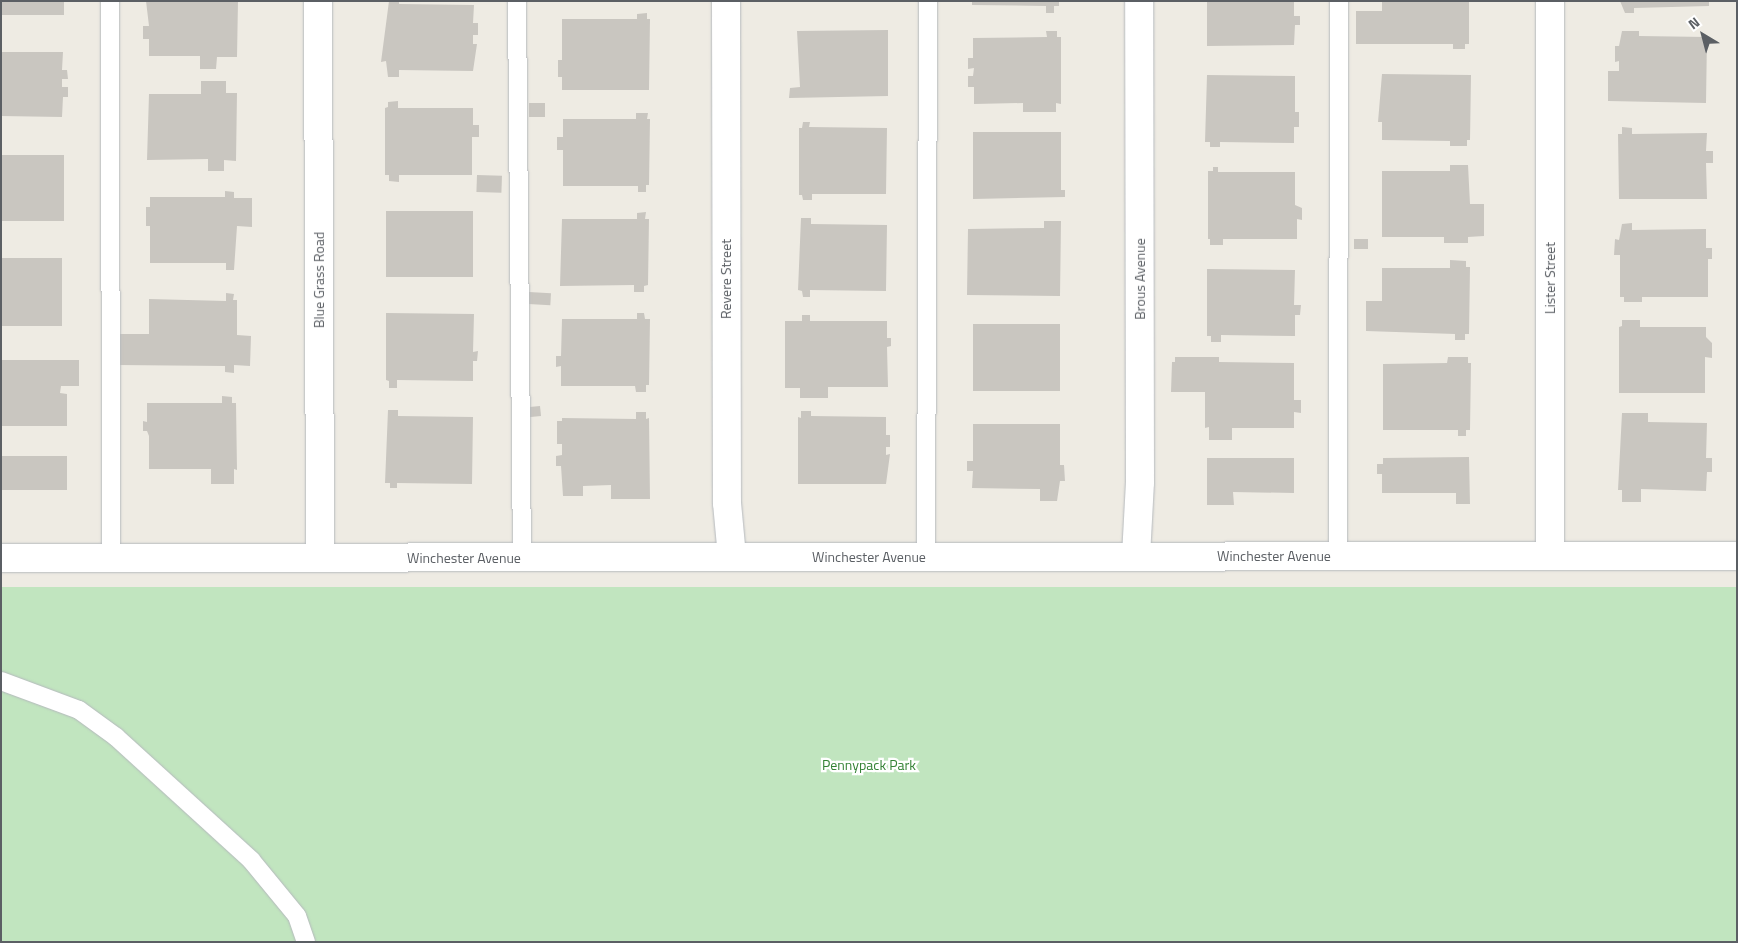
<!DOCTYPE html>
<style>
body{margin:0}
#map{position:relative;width:1738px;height:943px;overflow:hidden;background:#eeebe3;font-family:"Titillium Web",sans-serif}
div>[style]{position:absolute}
.green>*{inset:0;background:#c1e5bf;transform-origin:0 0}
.building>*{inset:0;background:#c9c6c0;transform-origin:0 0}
.roads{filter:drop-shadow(0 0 1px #b5b9bd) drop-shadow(0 0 1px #b5b9bd)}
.service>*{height:18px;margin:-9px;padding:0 9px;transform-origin:9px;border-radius:9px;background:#fff}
.minor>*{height:28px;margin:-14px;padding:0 14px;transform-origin:14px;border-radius:14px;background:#fff}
span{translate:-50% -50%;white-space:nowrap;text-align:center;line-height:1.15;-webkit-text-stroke:4.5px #fff;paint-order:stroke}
.street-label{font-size:14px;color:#5b5f64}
.park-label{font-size:14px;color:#348235}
.frame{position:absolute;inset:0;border:2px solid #5b5f64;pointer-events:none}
.north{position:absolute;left:1678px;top:10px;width:50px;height:50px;-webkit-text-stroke:4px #fff;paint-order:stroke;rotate:323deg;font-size:14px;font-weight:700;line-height:20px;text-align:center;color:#5b5f64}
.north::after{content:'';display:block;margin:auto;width:18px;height:22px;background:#5b5f64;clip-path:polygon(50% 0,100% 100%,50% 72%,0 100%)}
</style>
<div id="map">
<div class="green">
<i style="left:1px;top:587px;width:1736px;height:355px"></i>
</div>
<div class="building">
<i style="left:1px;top:1px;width:63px;height:14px"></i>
<i style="clip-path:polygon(146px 1px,238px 1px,237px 57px,217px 57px,216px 69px,200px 69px,200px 56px,149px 56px,149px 39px,143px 39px,143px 26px,149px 26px)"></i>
<i style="clip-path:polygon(389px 1px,399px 1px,399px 4px,474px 5px,473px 23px,478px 23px,478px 35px,473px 35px,473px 44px,477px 44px,473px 71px,399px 70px,399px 77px,388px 77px,386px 61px,381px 62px)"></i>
<i style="clip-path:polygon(972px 1px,1059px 1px,1059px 6px,1054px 6px,1054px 13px,1046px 13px,1046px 6px,972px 5px)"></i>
<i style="clip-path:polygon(1207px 1px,1294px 1px,1294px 16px,1300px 16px,1300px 25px,1295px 25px,1294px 45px,1207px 46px)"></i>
<i style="clip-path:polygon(1382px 1px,1469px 1px,1469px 44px,1465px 44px,1465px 49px,1453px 49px,1453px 44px,1356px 44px,1356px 11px,1382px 11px)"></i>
<i style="clip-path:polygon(1620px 1px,1709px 1px,1709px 6px,1634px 8px,1634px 13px,1625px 13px)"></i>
<i style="clip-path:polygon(647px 13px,647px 19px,650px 19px,649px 90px,562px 90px,562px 77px,558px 77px,558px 60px,562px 60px,562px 19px,637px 19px,637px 14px)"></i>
<i style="clip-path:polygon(888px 30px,888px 96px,789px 98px,790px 88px,800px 87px,797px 31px)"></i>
<i style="clip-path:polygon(1046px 31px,1057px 31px,1057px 37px,1061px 37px,1061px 104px,1056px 103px,1056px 112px,1023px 112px,1023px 103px,974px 104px,974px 87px,968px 87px,968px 76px,973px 76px,974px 68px,968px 69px,968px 58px,973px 58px,973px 38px,1047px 37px)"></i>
<i style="clip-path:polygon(1622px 31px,1639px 31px,1639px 36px,1707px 37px,1706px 103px,1608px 101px,1608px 71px,1619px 71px,1619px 61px,1615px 62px,1615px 46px,1619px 46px)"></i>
<i style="clip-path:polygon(1px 52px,63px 52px,62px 70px,67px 70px,68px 79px,62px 79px,62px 87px,68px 87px,68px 97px,63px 97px,62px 117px,1px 116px)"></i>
<i style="clip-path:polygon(1382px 74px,1471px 75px,1470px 140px,1467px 140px,1467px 146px,1450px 146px,1450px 141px,1382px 140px,1382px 122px,1378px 122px)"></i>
<i style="clip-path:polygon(1207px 75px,1295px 76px,1295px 112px,1299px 112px,1299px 127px,1294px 127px,1294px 143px,1220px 142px,1220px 147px,1210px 147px,1210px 142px,1205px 142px)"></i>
<i style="clip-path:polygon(201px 81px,226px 81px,226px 93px,237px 93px,236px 161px,224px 160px,224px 171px,208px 171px,208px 159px,147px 160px,149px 94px,201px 94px)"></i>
<i style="clip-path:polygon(398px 101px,398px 108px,473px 108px,473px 125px,479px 125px,479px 137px,472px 137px,472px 175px,399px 175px,399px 182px,389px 181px,389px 175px,385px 175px,385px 108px,388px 107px,388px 102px)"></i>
<i style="left:545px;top:103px;width:14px;height:16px;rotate:90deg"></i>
<i style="clip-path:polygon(636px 113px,648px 113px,647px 119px,650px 119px,649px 185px,646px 185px,646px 192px,638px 192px,638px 186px,563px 186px,563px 150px,557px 150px,557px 137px,563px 137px,563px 119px,636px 119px)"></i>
<i style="clip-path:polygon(803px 122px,810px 122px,809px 127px,887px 128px,886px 194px,812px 194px,812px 200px,803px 200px,802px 195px,799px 195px,799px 128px,802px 128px)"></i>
<i style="clip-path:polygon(1622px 127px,1632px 128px,1632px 134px,1707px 133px,1706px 151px,1713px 151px,1713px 163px,1706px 163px,1707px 199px,1619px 199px,1618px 134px,1622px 134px)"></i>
<i style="clip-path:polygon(973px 132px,1061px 132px,1061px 190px,1065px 190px,1065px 197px,973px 199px)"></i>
<i style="left:1px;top:155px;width:63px;height:66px"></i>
<i style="clip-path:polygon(1450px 165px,1468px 165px,1470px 204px,1484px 204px,1484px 236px,1468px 237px,1468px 243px,1444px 243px,1444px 237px,1382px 237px,1382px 171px,1450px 171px)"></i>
<i style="clip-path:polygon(1213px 167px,1218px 167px,1218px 172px,1295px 172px,1295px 205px,1302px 208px,1302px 220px,1297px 219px,1297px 239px,1223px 239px,1223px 245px,1210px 245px,1210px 239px,1208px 239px,1208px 171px,1213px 171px)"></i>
<i style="left:477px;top:175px;width:25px;height:17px;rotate:2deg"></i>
<i style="clip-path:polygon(225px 191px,234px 192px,234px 198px,252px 198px,252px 227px,237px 226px,234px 270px,226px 270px,226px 263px,150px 263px,150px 226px,146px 226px,146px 207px,150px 207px,150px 197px,225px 197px)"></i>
<i style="left:386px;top:211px;width:87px;height:66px"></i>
<i style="clip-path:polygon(646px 212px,645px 219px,649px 219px,648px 285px,644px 286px,644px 292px,634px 292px,634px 285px,560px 286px,562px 219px,637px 219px,637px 213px)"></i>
<i style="clip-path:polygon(801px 218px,811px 218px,811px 224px,887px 225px,886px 291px,810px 290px,810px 297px,803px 297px,802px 291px,798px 290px)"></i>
<i style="clip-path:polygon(1044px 221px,1061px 221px,1060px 296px,967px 295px,968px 229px,1044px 228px)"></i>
<i style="clip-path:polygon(1632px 223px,1632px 230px,1706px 229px,1706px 248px,1712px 248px,1712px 259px,1708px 259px,1708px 297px,1642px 297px,1642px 302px,1624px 302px,1624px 297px,1620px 297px,1620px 255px,1614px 255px,1615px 239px,1619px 240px,1622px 224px)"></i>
<i style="left:1354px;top:239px;width:14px;height:10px"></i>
<i style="left:1px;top:258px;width:61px;height:68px"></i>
<i style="clip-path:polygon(1450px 260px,1466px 261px,1466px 267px,1470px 267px,1469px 334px,1465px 334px,1465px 340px,1455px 340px,1455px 334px,1366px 331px,1366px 301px,1382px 301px,1382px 268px,1450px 268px)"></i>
<i style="clip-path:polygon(1207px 269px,1295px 270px,1294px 305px,1301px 305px,1300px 315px,1295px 315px,1295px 336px,1221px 335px,1221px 342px,1211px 342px,1211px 336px,1207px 336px)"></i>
<i style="left:529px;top:292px;width:22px;height:12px;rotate:3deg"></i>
<i style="clip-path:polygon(226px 293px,234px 294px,233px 300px,237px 300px,237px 335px,251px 336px,250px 366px,234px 365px,234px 373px,225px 372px,225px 366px,118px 365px,119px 334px,149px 334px,149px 299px,226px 301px)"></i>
<i style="clip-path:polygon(386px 313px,474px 314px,473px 352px,478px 351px,477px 361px,473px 361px,473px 381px,397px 380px,397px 388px,389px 388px,389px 381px,386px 380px)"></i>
<i style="clip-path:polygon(637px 313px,644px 313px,645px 319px,650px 319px,649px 385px,646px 385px,646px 392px,636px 392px,635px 386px,561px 386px,561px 366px,556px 367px,556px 356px,561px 356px,562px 319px,637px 319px)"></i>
<i style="clip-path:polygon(802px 315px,810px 315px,810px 321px,887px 321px,887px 338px,891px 338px,891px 346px,887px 347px,888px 387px,828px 387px,828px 398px,800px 398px,800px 388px,785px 388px,785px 321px,802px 321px)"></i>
<i style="clip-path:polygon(1622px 320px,1640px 320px,1640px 327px,1706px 327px,1706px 337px,1712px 343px,1712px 358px,1705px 357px,1705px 393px,1619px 393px,1619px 327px,1622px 326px)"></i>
<i style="left:973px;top:324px;width:87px;height:67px"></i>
<i style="clip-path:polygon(1175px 357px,1219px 357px,1219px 362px,1294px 363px,1294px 400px,1301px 400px,1301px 413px,1294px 412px,1294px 428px,1232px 428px,1232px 440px,1209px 440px,1209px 427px,1205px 428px,1205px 392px,1171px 392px,1172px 362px,1175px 362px)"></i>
<i style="clip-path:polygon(1448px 357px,1468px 357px,1468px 363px,1471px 363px,1470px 430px,1466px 430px,1466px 436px,1458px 436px,1458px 430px,1383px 430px,1383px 364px,1447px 363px)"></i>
<i style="clip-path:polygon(1px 360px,79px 360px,79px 386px,61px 386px,60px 393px,67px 394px,67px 426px,1px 426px)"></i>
<i style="clip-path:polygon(222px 396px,232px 397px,232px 403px,236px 403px,237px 470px,234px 469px,234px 484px,211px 484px,211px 469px,149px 469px,149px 436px,147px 431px,143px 431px,143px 421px,147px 422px,147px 403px,222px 403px)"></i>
<i style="left:540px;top:406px;width:10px;height:13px;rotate:84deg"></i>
<i style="clip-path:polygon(388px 410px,398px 410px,398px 416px,473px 417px,472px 484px,397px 483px,397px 488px,390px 488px,390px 483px,385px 483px)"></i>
<i style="clip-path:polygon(801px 411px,811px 411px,811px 416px,886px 417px,886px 435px,890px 435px,890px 447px,886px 447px,886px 455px,890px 454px,886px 484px,798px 484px,798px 417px,801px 418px)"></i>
<i style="clip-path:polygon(636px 412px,646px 412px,646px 419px,649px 418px,650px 499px,611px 499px,611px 485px,583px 486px,583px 496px,563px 496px,561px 466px,556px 466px,556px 456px,562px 455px,562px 444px,557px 444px,557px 421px,562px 421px,562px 418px,636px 419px)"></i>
<i style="clip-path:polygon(1622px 413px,1648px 413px,1648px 422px,1707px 423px,1706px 458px,1712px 458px,1712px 472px,1707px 472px,1706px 491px,1641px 489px,1641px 502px,1622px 502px,1622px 490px,1618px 490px)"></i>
<i style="clip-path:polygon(973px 424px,1060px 424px,1060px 465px,1064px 465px,1065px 481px,1060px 481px,1057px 501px,1040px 501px,1040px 489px,972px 488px,973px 471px,967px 471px,967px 461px,973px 461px)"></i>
<i style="left:1px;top:456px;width:66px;height:34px"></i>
<i style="clip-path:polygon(1469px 457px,1470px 504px,1456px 504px,1456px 493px,1382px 493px,1382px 474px,1377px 474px,1377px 464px,1383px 464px,1383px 458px)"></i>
<i style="clip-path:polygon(1207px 458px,1294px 458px,1294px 493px,1233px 492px,1234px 505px,1207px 505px)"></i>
</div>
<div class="roads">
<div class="service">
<i style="left:110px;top:1px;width:557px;rotate:89.9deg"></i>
<i style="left:517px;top:1px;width:557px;rotate:89.49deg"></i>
<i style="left:1338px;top:556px;width:555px;rotate:-89.9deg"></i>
<i style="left:926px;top:557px;width:556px;rotate:-89.79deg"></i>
<i style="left:1px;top:681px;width:83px;rotate:20.4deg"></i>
<i style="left:79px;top:710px;width:46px;rotate:36.1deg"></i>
<i style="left:116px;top:737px;width:183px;rotate:42.3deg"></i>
<i style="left:251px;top:860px;width:72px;rotate:50.6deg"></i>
<i style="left:297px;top:916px;width:28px;rotate:71deg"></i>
</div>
<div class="minor">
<i style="left:318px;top:1px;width:557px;rotate:89.79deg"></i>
<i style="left:726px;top:1px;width:502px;rotate:89.89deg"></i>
<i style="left:727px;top:503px;width:54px;rotate:84.7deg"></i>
<i style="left:1136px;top:556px;width:74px;rotate:-86.9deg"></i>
<i style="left:1140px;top:482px;width:481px;rotate:-90.1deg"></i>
<i style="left:1550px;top:556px;width:555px;rotate:-90deg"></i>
<i style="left:1px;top:558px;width:1736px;rotate:-0.07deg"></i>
</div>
</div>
<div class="street-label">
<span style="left:1550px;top:278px;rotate:-90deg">Lister Street</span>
<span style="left:726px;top:279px;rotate:-90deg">Revere Street</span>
<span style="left:1140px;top:279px;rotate:-90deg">Brous Avenue</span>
<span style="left:319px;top:280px;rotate:-90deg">Blue Grass Road</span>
<span style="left:1274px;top:556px">Winchester Avenue</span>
<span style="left:869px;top:557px">Winchester Avenue</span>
<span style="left:464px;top:558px">Winchester Avenue</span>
</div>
<div class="park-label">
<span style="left:869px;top:765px">Pennypack Park</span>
</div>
<div class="frame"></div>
<div class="north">N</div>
</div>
